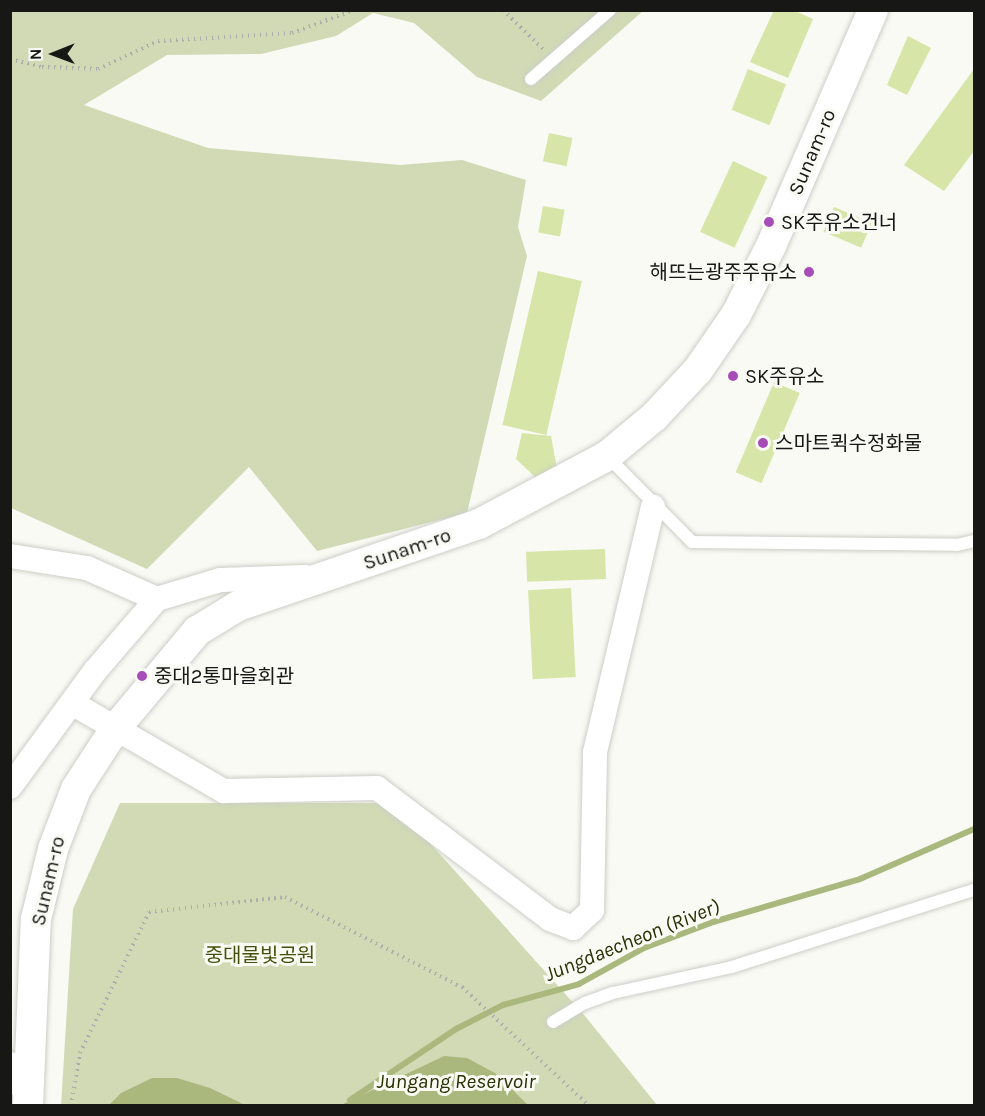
<!DOCTYPE html>
<meta charset="utf-8">
<style>
body{margin:0}
#map{position:relative;width:985px;height:1116px;overflow:hidden;background:#f9faf4;font-family:Karla,"Noto Sans KR",sans-serif}
div>[style]{position:absolute}
.green>*{inset:0;background:#d1dab5}
.water>*{inset:0;background:#abb87d}
.stream>*{height:6px;margin:-3px;padding:0 3px;transform-origin:3px;border-radius:3px;background:#abb87d}
.building>*{inset:0;background:#d7e5a8;transform-origin:0 0}
.path>*{height:4px;margin-top:-2px;transform-origin:0;background:repeating-linear-gradient(90deg,#aeafab 0 1.5px,transparent 0 6px)}
.roads{filter:drop-shadow(0 0 2px #cccec7) drop-shadow(0 0 2px #cccec7)}
.service>*{height:12px;margin:-6px;padding:0 6px;transform-origin:6px;border-radius:6px;background:#fff}
.minor>*{height:24px;margin:-12px;padding:0 12px;transform-origin:12px;border-radius:12px;background:#fff}
.tertiary>*{height:30px;margin:-15px;padding:0 15px;transform-origin:15px;border-radius:15px;background:#fff}
.dots>*{width:16px;height:16px;translate:-50% -50%;box-sizing:border-box;border:3px solid #f9faf4;border-radius:50%}
span{translate:-50% -50%;white-space:nowrap;text-align:center;line-height:1.15;-webkit-text-stroke:6px #f9faf4;paint-order:stroke}
.street-label{font-size:20px;color:#171816}
.poi-label{font-size:20px;color:#171816}
.left{translate:0 -50%;text-align:left}
.right{translate:-100% -50%;text-align:right}
.park-label{font-size:20px;color:#444f0a}
.water-label{font-size:21px;color:#293002;font-style:italic}
.frame{position:absolute;inset:0;border:12px solid #171816;pointer-events:none}
.north{position:absolute;left:24px;top:24px;width:60px;height:60px;-webkit-text-stroke:4px #f9faf4;paint-order:stroke;rotate:269deg;font-size:16px;font-weight:700;line-height:24px;text-align:center;color:#171816}
.north::after{content:'';display:block;margin:auto;width:21px;height:27px;background:#171816;clip-path:polygon(50% 0,100% 100%,50% 72%,0 100%)}
</style>
<div id="map">
<div class="green">
<i style="clip-path:polygon(11px 11px,643px 11px,541px 101px,477px 77px,414px 23px,373px 13px,336px 36px,261px 54px,167px 55px,84px 105px,208px 148px,400px 165px,462px 160px,526px 180px,518px 227px,527px 256px,467px 513px,317px 551px,249px 467px,147px 569px,11px 508px)"></i>
<i style="clip-path:polygon(120px 803px,394px 803px,585px 1016px,657px 1105px,61px 1106px,73px 909px)"></i>
</div>
<div class="water">
<i style="clip-path:polygon(444px 1056px,467px 1058px,495px 1073px,528px 1105px,341px 1105px)"></i>
<i style="clip-path:polygon(152px 1078px,177px 1078px,210px 1088px,245px 1105px,109px 1105px,121px 1093px)"></i>
</div>
<div class="stream">
<i style="left:350px;top:1100px;width:128px;rotate:-33.8deg"></i>
<i style="left:456px;top:1029px;width:53px;rotate:-27.1deg"></i>
<i style="left:503px;top:1005px;width:79px;rotate:-15.4deg"></i>
<i style="left:579px;top:984px;width:74px;rotate:-29deg"></i>
<i style="left:644px;top:948px;width:74px;rotate:-20.6deg"></i>
<i style="left:713px;top:922px;width:153px;rotate:-16.3deg"></i>
<i style="left:860px;top:879px;width:124px;rotate:-23.7deg"></i>
</div>
<div class="building">
<i style="clip-path:polygon(774px 10px,793px 10px,813px 19px,788px 78px,750px 62px)"></i>
<i style="clip-path:polygon(908px 36px,931px 48px,907px 95px,887px 85px)"></i>
<i style="left:748px;top:69px;width:41px;height:44px;rotate:22deg"></i>
<i style="clip-path:polygon(974px 69px,974px 151px,944px 191px,904px 165px)"></i>
<i style="left:549px;top:133px;width:24px;height:29px;rotate:12deg"></i>
<i style="left:733px;top:161px;width:38px;height:78px;rotate:25deg"></i>
<i style="left:543px;top:206px;width:22px;height:27px;rotate:10deg"></i>
<i style="left:834px;top:207px;width:41px;height:27px;rotate:23deg"></i>
<i style="left:538px;top:271px;width:45px;height:158px;rotate:13deg"></i>
<i style="left:774px;top:382px;width:28px;height:98px;rotate:23deg"></i>
<i style="clip-path:polygon(522px 433px,551px 436px,557px 469px,535px 477px,516px 459px)"></i>
<i style="left:605px;top:549px;width:30px;height:79px;rotate:88deg"></i>
<i style="left:571px;top:588px;width:89px;height:43px;rotate:87deg"></i>
</div>
<div class="path">
<i style="left:503px;top:10px;width:56px;rotate:44.3deg"></i>
<i style="left:10px;top:59px;width:33px;rotate:14deg"></i>
<i style="left:42px;top:67px;width:56px;rotate:2deg"></i>
<i style="left:98px;top:69px;width:66px;rotate:-25deg"></i>
<i style="left:158px;top:41px;width:134px;rotate:-3.4deg"></i>
<i style="left:292px;top:33px;width:67px;rotate:-20.1deg"></i>
<i style="left:71px;top:1106px;width:54px;rotate:-80.4deg"></i>
<i style="left:80px;top:1053px;width:157px;rotate:-63.9deg"></i>
<i style="left:149px;top:912px;width:137px;rotate:-6.3deg"></i>
<i style="left:285px;top:897px;width:199px;rotate:27deg"></i>
<i style="left:462px;top:987px;width:174px;rotate:43.1deg"></i>
</div>
<div class="roads">
<div class="service">
<i style="left:531px;top:79px;width:105px;rotate:-41.1deg"></i>
<i style="left:607px;top:456px;width:121px;rotate:45.3deg"></i>
<i style="left:692px;top:542px;width:265px;rotate:0.6deg"></i>
<i style="left:957px;top:545px;width:17px;rotate:-13deg"></i>
<i style="left:553px;top:1022px;width:37px;rotate:-31deg"></i>
<i style="left:585px;top:1003px;width:30px;rotate:-20deg"></i>
<i style="left:613px;top:993px;width:122px;rotate:-12.3deg"></i>
<i style="left:732px;top:967px;width:254px;rotate:-17.7deg"></i>
</div>
<div class="minor">
<i style="left:10px;top:556px;width:78px;rotate:8.9deg"></i>
<i style="left:87px;top:568px;width:77px;rotate:23.9deg"></i>
<i style="left:72px;top:703px;width:176px;rotate:30.1deg"></i>
<i style="left:224px;top:791px;width:153px;rotate:-1.1deg"></i>
<i style="left:377px;top:788px;width:217px;rotate:37.1deg"></i>
<i style="left:550px;top:919px;width:25px;rotate:21deg"></i>
<i style="left:573px;top:928px;width:26px;rotate:-43deg"></i>
<i style="left:592px;top:910px;width:158px;rotate:-88.9deg"></i>
<i style="left:595px;top:752px;width:252px;rotate:-76.7deg"></i>
<i style="left:10px;top:787px;width:144px;rotate:-53.8deg"></i>
<i style="left:95px;top:671px;width:95px;rotate:-49.3deg"></i>
<i style="left:157px;top:599px;width:66px;rotate:-16.8deg"></i>
<i style="left:220px;top:580px;width:86px;rotate:-2deg"></i>
<i style="left:10px;top:1064px;width:40px;rotate:62deg"></i>
</div>
<div class="tertiary">
<i style="left:28px;top:1106px;width:187px;rotate:-87.6deg"></i>
<i style="left:36px;top:919px;width:72px;rotate:-76.3deg"></i>
<i style="left:53px;top:849px;width:64px;rotate:-69deg"></i>
<i style="left:76px;top:789px;width:72px;rotate:-57deg"></i>
<i style="left:115px;top:729px;width:128px;rotate:-50.1deg"></i>
<i style="left:197px;top:631px;width:48px;rotate:-31.4deg"></i>
<i style="left:238px;top:606px;width:255px;rotate:-18.8deg"></i>
<i style="left:479px;top:524px;width:145px;rotate:-28deg"></i>
<i style="left:607px;top:456px;width:61px;rotate:-39.7deg"></i>
<i style="left:654px;top:417px;width:64px;rotate:-46.9deg"></i>
<i style="left:698px;top:370px;width:67px;rotate:-55.4deg"></i>
<i style="left:736px;top:315px;width:77px;rotate:-63.1deg"></i>
<i style="left:771px;top:246px;width:257px;rotate:-66.6deg"></i>
</div>
</div>
<div class="dots">
<i style="left:769px;top:222px;background:#a64db8"></i>
<i style="left:809px;top:272px;background:#a64db8"></i>
<i style="left:733px;top:376px;background:#a64db8"></i>
<i style="left:763px;top:443px;background:#a64db8"></i>
<i style="left:142px;top:676px;background:#a64db8"></i>
</div>
<div class="street-label">
<span style="left:812px;top:152px;rotate:-67deg">Sunam-ro</span>
<span style="left:407px;top:549px;rotate:-19deg">Sunam-ro</span>
<span style="left:48px;top:881px;rotate:-77deg">Sunam-ro</span>
</div>
<div class="poi-label">
<span class="left" style="left:781px;top:222px">SK주유소건너</span>
<span class="right" style="left:797px;top:272px">해뜨는광주주유소</span>
<span class="left" style="left:745px;top:376px">SK주유소</span>
<span class="left" style="left:775px;top:443px">스마트퀵수정화물</span>
<span class="left" style="left:154px;top:676px">중대2통마을회관</span>
</div>
<div class="park-label">
<span style="left:260px;top:955px">중대물빛공원</span>
</div>
<div class="water-label">
<span style="left:632px;top:940px;rotate:-22deg">Jungdaecheon (River)</span>
<span style="left:456px;top:1081px">Jungang Reservoir</span>
</div>
<div class="frame"></div>
<div class="north">N</div>
</div>
